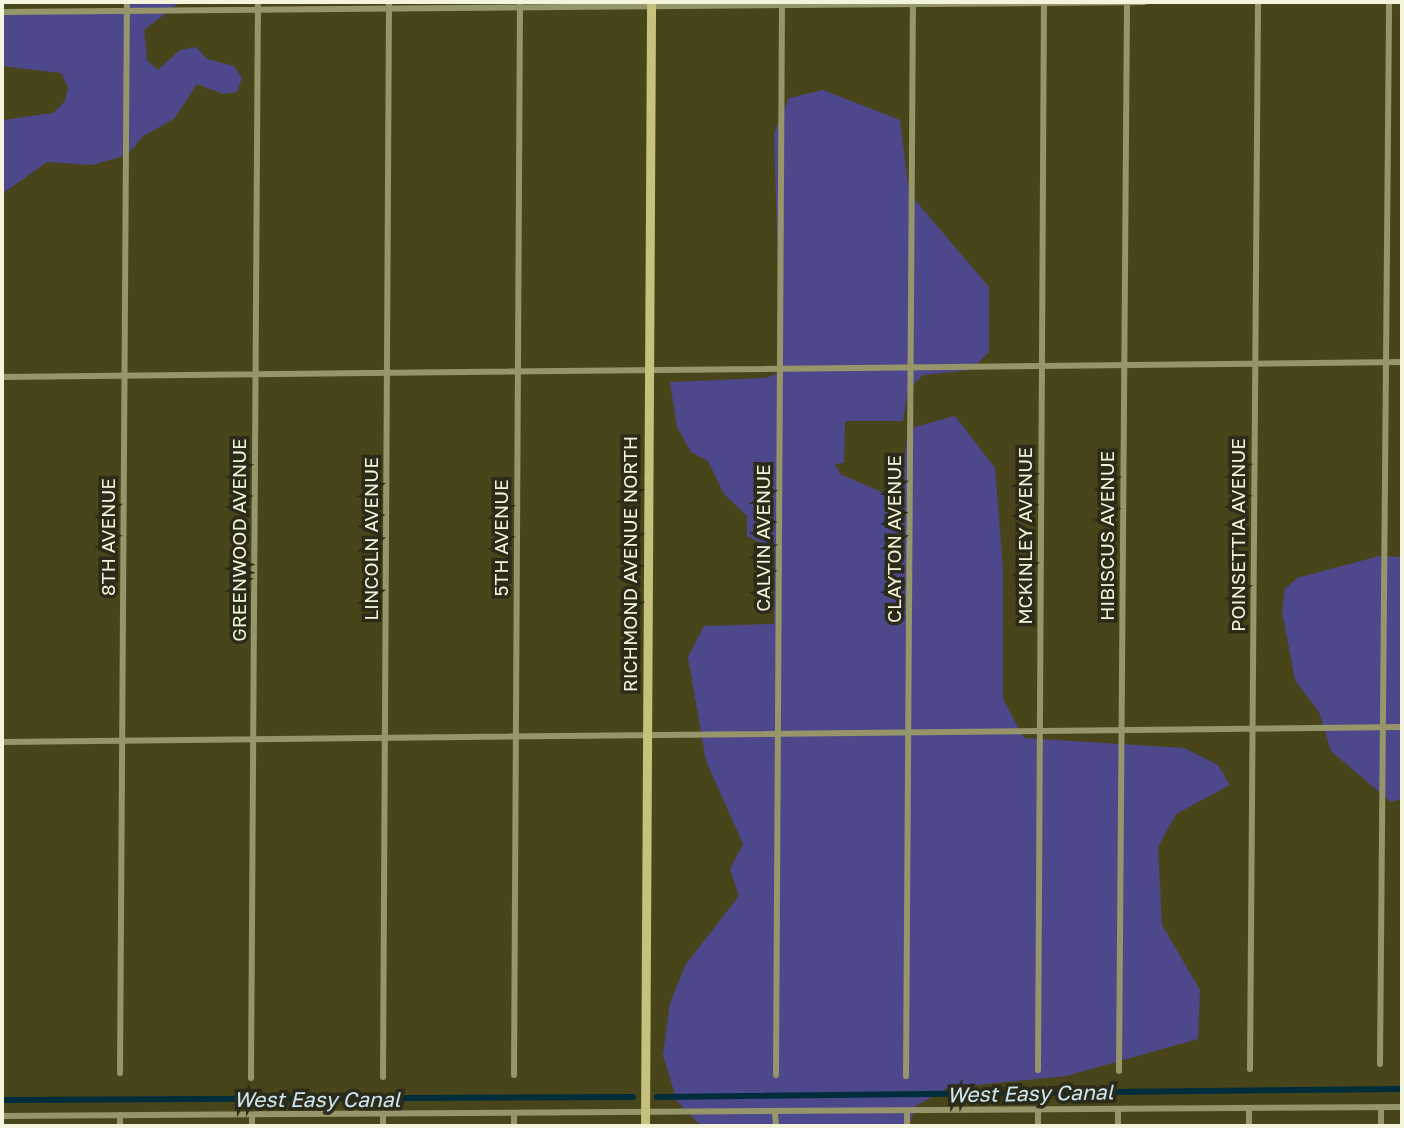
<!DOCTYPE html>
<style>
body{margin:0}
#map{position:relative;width:1404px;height:1128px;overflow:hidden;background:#49451a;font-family:"Golos Text",sans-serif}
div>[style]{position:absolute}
.green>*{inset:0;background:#4d478c}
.canal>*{height:6px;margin:-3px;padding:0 3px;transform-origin:3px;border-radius:3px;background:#002d3b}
.street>*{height:6px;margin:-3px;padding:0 3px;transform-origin:3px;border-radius:3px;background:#97956a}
.secondary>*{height:9px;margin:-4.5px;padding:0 4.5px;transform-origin:4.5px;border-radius:4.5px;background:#c6c17d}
span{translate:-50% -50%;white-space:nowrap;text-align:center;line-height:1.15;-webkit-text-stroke:7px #2c2b19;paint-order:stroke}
.street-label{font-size:19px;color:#f4f3db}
.water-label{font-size:21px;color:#cce7f2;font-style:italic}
.frame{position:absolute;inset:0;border:4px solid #f4f3db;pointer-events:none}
</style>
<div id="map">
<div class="green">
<i style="clip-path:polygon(132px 2px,178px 4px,144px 30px,147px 60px,158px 70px,180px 50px,196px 47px,207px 59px,234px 66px,242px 78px,237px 92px,223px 94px,197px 84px,174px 119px,143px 136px,127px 155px,92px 165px,47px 162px,2px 194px,2px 120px,53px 113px,65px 101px,68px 87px,61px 73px,2px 66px,2px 11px,127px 9px)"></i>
<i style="clip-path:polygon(823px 90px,900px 120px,909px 193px,989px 287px,989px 352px,971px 370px,923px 375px,908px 390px,903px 421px,845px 421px,844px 463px,835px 464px,840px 474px,884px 493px,902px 478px,908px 429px,955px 416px,995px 468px,1003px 569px,1003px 699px,1024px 738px,1184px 748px,1218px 765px,1230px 785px,1176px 814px,1158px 847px,1162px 925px,1200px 990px,1198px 1039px,1066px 1076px,947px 1088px,916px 1106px,909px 1126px,701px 1126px,677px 1101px,663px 1055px,670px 1003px,686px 964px,739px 896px,730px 869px,743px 844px,706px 761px,688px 657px,704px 626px,774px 624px,775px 550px,747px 536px,747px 516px,724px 494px,708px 461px,691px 452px,677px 427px,670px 382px,766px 378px,781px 372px,774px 133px,789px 98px)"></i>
<i style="clip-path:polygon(1379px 556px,1402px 557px,1402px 799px,1391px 802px,1331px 751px,1319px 712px,1295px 680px,1282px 611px,1285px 589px,1297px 578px)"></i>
</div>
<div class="canal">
<i style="left:657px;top:1097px;width:745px;rotate:-0.62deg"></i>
<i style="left:2px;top:1100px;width:631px;rotate:-0.27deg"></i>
</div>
<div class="street">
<i style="left:2px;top:12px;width:1142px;rotate:-0.5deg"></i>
<i style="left:2px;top:377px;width:1400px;rotate:-0.61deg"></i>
<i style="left:2px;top:742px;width:1400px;rotate:-0.61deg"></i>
<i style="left:1380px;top:1064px;width:1062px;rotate:-89.51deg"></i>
<i style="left:1250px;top:1069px;width:1067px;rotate:-89.57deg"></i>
<i style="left:1038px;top:1070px;width:1068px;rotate:-89.68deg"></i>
<i style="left:1119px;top:1071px;width:1069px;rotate:-89.57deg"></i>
<i style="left:120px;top:1073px;width:1071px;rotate:-89.63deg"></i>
<i style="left:514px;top:1075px;width:1073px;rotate:-89.68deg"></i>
<i style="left:776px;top:1075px;width:1071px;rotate:-89.68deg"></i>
<i style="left:906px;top:1076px;width:1074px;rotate:-89.63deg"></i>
<i style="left:383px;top:1077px;width:1075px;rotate:-89.68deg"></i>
<i style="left:251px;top:1078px;width:1076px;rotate:-89.63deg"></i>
<i style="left:1381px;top:1108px;width:18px;rotate:90deg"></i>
<i style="left:1249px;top:1109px;width:17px;rotate:90deg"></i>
<i style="left:1118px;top:1111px;width:15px;rotate:90deg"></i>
<i style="left:907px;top:1112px;width:14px;rotate:90deg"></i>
<i style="left:1038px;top:1112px;width:14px;rotate:90deg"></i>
<i style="left:775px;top:1113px;width:13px;rotate:86deg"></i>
<i style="left:514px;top:1114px;width:12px;rotate:90deg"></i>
<i style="left:120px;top:1115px;width:11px;rotate:90deg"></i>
<i style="left:252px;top:1115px;width:11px;rotate:90deg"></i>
<i style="left:2px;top:1116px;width:1400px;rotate:-0.37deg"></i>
<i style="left:383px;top:1126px;width:11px;rotate:-90deg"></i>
</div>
<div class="secondary">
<i style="left:645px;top:1126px;width:1124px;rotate:-89.69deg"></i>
</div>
<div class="street-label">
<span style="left:1238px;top:535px;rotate:-90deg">POINSETTIA AVENUE</span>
<span style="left:1025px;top:536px;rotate:-90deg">MCKINLEY AVENUE</span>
<span style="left:1107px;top:536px;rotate:-90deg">HIBISCUS AVENUE</span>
<span style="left:108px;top:537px;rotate:-90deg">8TH AVENUE</span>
<span style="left:501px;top:538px;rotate:-90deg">5TH AVENUE</span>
<span style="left:763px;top:538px;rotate:-90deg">CALVIN AVENUE</span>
<span style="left:371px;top:539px;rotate:-90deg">LINCOLN AVENUE</span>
<span style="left:894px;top:539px;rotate:-90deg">CLAYTON AVENUE</span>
<span style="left:239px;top:540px;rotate:-90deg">GREENWOOD AVENUE</span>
<span style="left:630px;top:564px;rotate:-90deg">RICHMOND AVENUE NORTH</span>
</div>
<div class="water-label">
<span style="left:1030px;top:1093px;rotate:-1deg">West Easy Canal</span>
<span style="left:317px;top:1099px">West Easy Canal</span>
</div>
<div class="frame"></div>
</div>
